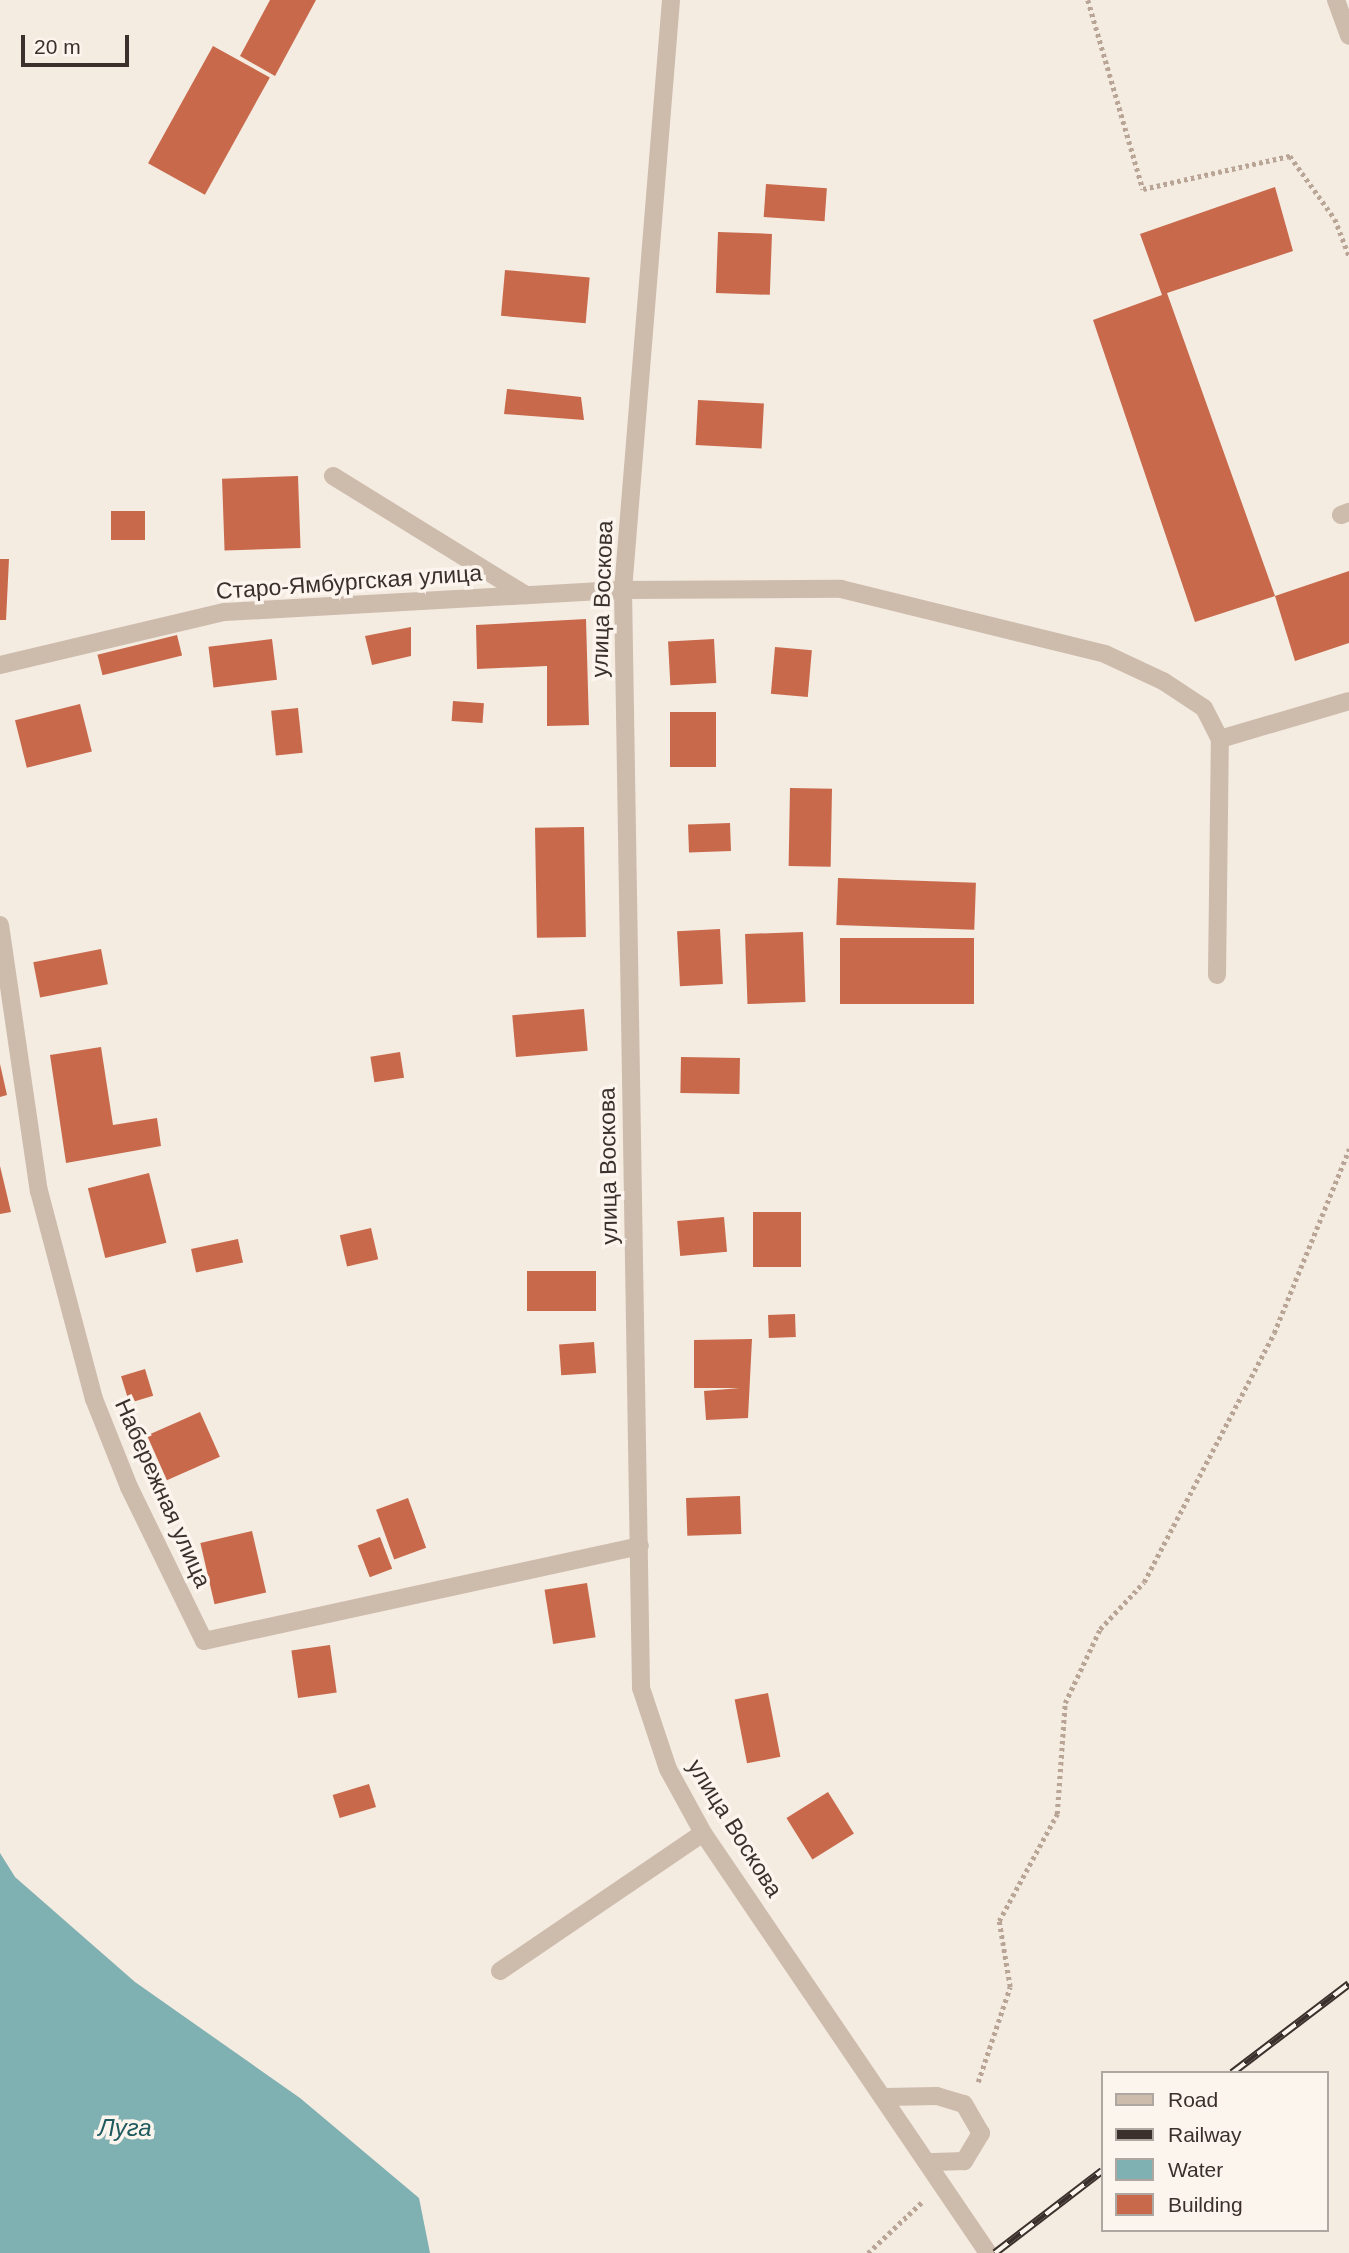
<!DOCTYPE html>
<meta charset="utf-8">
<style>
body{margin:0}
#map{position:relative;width:1349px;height:2253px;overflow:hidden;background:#f4ebe1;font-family:Arial,sans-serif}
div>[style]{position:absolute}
.water>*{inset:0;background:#7fb0b2}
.building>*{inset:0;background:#c8694b;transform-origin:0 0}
.path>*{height:4.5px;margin-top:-2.25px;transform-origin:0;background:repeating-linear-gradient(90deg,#b9a596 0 3.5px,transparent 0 7px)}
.minor>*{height:18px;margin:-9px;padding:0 9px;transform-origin:9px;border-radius:9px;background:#cdbbac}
.rail>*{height:8px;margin-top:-4px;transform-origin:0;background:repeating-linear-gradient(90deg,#fbf5ee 0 16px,#3b302b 0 32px);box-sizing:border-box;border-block:2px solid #3b302b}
span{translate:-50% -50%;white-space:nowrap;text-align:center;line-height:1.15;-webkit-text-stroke:7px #fbf5ee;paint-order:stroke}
.street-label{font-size:23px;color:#3b302b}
.water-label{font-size:24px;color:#1f5a5e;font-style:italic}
.legend{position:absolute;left:1101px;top:2071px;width:228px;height:161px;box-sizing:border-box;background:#fbf5ee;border:2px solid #aea6a0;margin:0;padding:9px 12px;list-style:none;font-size:21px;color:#3b302b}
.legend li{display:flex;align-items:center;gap:14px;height:35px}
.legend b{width:35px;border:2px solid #aea6a0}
.scale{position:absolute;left:21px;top:35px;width:108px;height:32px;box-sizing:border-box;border:4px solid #3b302b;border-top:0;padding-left:9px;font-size:21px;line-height:24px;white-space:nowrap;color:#3b302b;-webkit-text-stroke:5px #fbf5ee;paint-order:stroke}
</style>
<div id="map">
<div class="water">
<i style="clip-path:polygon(0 1853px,15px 1877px,135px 1982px,300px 2098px,419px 2198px,430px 2253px,0 2253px)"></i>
</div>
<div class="building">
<i style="clip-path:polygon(270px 0,316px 0,275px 76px,240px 56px)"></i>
<i style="left:213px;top:46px;width:65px;height:134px;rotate:29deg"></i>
<i style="left:766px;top:184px;width:61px;height:33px;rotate:4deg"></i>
<i style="clip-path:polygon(1275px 187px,1293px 251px,1167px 293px,1275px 596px,1195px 622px,1093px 320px,1162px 295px,1140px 234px)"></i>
<i style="left:718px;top:232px;width:54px;height:61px;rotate:2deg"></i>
<i style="left:505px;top:270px;width:85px;height:46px;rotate:5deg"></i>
<i style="clip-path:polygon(507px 389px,581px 397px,584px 420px,504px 414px)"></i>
<i style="left:698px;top:400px;width:66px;height:45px;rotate:3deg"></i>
<i style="left:298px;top:476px;width:72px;height:76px;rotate:88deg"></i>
<i style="left:111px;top:511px;width:34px;height:29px"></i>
<i style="clip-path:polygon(0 559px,9px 559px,6px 620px,0 620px)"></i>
<i style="clip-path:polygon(1349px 571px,1349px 643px,1295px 661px,1275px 596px)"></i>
<i style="clip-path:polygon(586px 619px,589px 725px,547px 726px,547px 666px,477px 669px,476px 625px)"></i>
<i style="clip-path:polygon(411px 627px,411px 656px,372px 665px,365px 636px)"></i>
<i style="left:177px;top:635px;width:21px;height:82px;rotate:76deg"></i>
<i style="left:272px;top:639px;width:41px;height:64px;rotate:83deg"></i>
<i style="left:714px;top:639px;width:44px;height:46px;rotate:87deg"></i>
<i style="left:775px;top:647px;width:37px;height:47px;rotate:5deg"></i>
<i style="left:453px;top:701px;width:31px;height:20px;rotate:4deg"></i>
<i style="left:80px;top:704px;width:49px;height:67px;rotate:76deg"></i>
<i style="left:298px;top:708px;width:45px;height:27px;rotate:84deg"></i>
<i style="left:716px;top:712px;width:55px;height:46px;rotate:90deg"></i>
<i style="left:790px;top:788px;width:42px;height:78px;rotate:1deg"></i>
<i style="left:730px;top:823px;width:28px;height:42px;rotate:88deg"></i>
<i style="left:584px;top:827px;width:110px;height:49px;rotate:89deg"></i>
<i style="left:838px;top:878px;width:138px;height:47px;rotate:2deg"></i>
<i style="left:720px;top:929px;width:55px;height:43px;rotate:87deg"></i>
<i style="left:803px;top:932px;width:70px;height:58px;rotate:88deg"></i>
<i style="left:840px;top:938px;width:134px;height:66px"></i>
<i style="left:101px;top:949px;width:36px;height:69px;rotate:79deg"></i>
<i style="left:584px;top:1009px;width:42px;height:72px;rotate:85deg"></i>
<i style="clip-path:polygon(101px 1047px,113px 1125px,157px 1118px,161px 1146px,66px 1163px,50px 1055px)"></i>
<i style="left:400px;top:1052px;width:26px;height:30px;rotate:81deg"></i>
<i style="left:681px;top:1057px;width:59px;height:36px;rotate:1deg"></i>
<i style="clip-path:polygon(0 1064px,7px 1095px,0 1097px)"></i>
<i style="clip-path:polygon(0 1166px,11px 1212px,0 1214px)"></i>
<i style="left:149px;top:1173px;width:72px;height:63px;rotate:76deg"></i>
<i style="left:753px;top:1212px;width:48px;height:55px"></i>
<i style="left:724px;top:1217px;width:35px;height:47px;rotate:85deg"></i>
<i style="left:371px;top:1228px;width:32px;height:32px;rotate:77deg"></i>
<i style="left:238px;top:1239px;width:24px;height:48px;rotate:78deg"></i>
<i style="left:596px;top:1271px;width:40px;height:69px;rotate:90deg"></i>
<i style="left:795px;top:1314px;width:23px;height:27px;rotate:88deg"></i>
<i style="clip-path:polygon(752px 1339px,748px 1418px,706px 1420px,704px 1391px,740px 1388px,694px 1388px,694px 1340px)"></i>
<i style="left:594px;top:1342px;width:31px;height:35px;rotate:86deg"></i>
<i style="left:145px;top:1369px;width:28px;height:25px;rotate:73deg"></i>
<i style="left:200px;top:1412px;width:49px;height:58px;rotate:66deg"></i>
<i style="left:740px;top:1496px;width:38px;height:54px;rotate:88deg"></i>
<i style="left:408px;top:1498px;width:53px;height:34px;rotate:70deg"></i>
<i style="left:252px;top:1531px;width:63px;height:53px;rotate:77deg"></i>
<i style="left:380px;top:1537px;width:34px;height:24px;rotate:69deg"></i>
<i style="left:587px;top:1583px;width:55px;height:43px;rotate:81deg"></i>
<i style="left:330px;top:1645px;width:48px;height:39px;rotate:82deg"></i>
<i style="left:768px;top:1693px;width:65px;height:34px;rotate:79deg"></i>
<i style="left:369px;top:1784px;width:24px;height:38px;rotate:73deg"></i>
<i style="left:828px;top:1792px;width:49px;height:49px;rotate:58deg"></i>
</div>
<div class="path">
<i style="left:1088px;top:0;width:197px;rotate:73.8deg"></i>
<i style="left:1143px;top:189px;width:151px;rotate:-12.7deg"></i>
<i style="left:1290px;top:156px;width:77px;rotate:54.5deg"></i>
<i style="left:1335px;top:219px;width:39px;rotate:69deg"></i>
<i style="left:978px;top:2082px;width:100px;rotate:-71.4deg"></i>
<i style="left:1010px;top:1987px;width:67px;rotate:-99.5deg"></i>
<i style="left:999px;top:1921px;width:122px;rotate:-61.5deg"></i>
<i style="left:1057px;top:1814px;width:111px;rotate:-85.9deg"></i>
<i style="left:1065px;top:1703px;width:82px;rotate:-64.7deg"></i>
<i style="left:1100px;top:1629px;width:64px;rotate:-46.9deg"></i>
<i style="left:1144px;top:1582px;width:281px;rotate:-62.4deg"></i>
<i style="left:1274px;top:1333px;width:199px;rotate:-67.8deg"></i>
<i style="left:868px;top:2253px;width:74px;rotate:-43.4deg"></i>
</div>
<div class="minor">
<i style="left:671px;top:0;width:592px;rotate:94.65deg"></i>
<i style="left:623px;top:590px;width:1098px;rotate:89.06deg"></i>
<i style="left:641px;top:1688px;width:85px;rotate:71.6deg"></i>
<i style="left:668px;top:1769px;width:73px;rotate:61.3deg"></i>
<i style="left:703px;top:1833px;width:508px;rotate:55.84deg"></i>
<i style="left:1336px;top:0;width:38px;rotate:70deg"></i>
<i style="left:333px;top:476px;width:227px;rotate:31.7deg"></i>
<i style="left:1341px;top:515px;width:9px;rotate:-21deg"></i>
<i style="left:0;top:665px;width:231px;rotate:-13.3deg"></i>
<i style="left:225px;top:612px;width:399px;rotate:-3.2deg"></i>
<i style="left:623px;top:590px;width:218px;rotate:-0.3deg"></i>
<i style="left:841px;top:589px;width:272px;rotate:13.8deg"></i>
<i style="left:1105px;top:654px;width:64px;rotate:25deg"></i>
<i style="left:1163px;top:681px;width:49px;rotate:33.4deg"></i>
<i style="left:1204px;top:708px;width:35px;rotate:63deg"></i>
<i style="left:0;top:925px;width:269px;rotate:81.7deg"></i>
<i style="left:39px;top:1191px;width:215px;rotate:75.2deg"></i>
<i style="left:94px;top:1399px;width:95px;rotate:68.3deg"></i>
<i style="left:129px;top:1487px;width:171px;rotate:64deg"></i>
<i style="left:204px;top:1641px;width:446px;rotate:-12.3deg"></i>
<i style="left:1217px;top:975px;width:236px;rotate:-89.3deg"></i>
<i style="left:1220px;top:739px;width:134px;rotate:-16.4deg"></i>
<i style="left:500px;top:1971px;width:245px;rotate:-34.2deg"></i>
<i style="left:885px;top:2097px;width:52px;rotate:-1.1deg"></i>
<i style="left:937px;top:2096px;width:28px;rotate:17deg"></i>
<i style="left:964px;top:2104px;width:34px;rotate:60deg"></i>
<i style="left:981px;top:2133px;width:33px;rotate:121deg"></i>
<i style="left:964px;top:2161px;width:37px;rotate:178deg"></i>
</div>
<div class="rail">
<i style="left:1232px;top:2073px;width:147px;rotate:-37.3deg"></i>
<i style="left:995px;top:2253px;width:135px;rotate:-37.5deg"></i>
</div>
<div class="street-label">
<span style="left:349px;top:582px;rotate:-4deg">Старо-Ямбургская улица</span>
<span style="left:602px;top:599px;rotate:-88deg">улица Воскова</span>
<span style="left:608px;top:1166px;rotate:-91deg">улица Воскова</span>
<span style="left:163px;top:1493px;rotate:66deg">Набережная улица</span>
<span style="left:735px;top:1828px;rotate:58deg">улица Воскова</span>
</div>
<div class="water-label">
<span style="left:125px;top:2128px">Луга</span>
</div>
<ul class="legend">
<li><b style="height:9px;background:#cdbbac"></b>Road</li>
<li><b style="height:9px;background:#3b302b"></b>Railway</li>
<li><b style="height:19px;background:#7fb0b2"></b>Water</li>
<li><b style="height:19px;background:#c8694b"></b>Building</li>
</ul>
<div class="scale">20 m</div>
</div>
